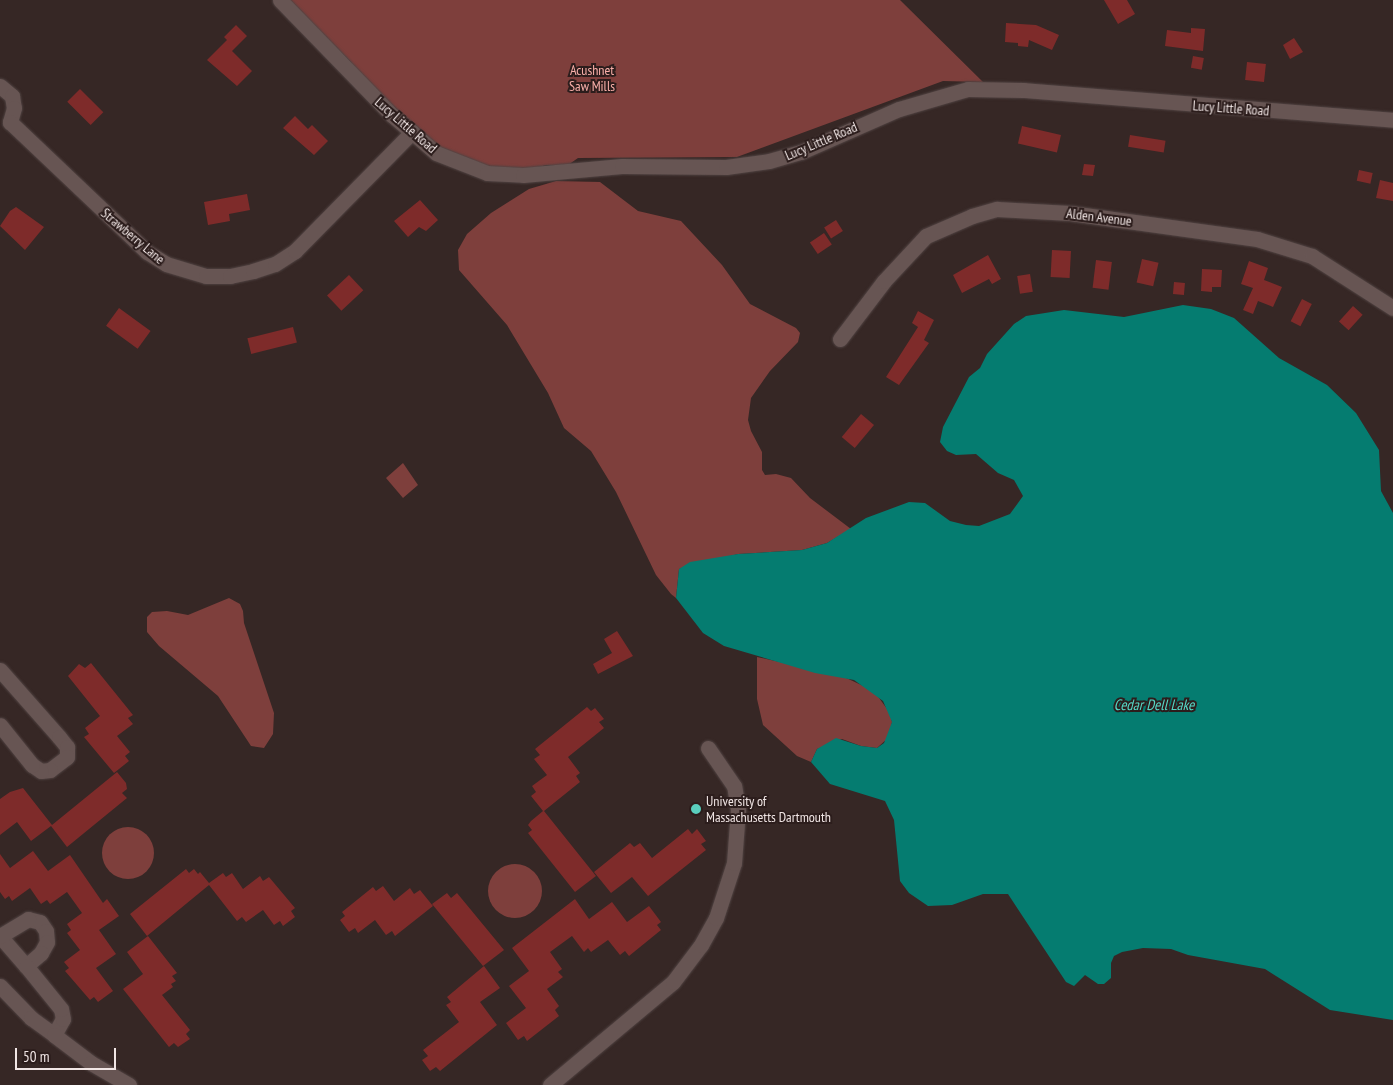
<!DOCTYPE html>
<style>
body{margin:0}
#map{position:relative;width:1393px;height:1085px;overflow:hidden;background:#362725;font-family:"PT Sans Narrow",sans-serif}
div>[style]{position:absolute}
.green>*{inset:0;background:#7e3f3c}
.round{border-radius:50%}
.water>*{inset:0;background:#057c70}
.building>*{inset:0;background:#7e2b2a;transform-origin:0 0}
.roads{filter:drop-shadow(0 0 1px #504342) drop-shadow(0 0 1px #504342)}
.minor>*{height:15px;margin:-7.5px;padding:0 7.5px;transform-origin:7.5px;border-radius:7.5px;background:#675553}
.dots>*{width:14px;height:14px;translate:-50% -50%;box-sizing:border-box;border:2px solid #2c1d1c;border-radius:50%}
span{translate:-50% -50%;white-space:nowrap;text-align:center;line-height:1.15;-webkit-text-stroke:4px #2c1d1c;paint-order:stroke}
.park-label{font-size:14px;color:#f9afa9}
.street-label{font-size:14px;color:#f1e6e5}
.poi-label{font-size:14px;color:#f1e6e5}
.left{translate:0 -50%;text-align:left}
.water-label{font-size:15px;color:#55d7c5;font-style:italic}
.scale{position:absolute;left:15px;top:1048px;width:101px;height:22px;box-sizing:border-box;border:2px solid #f1e6e5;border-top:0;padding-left:6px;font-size:15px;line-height:18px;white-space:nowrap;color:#f1e6e5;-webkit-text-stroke:4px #2c1d1c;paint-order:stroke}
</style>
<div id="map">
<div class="green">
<i style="clip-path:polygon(289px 0,900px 0,983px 82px,943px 81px,737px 157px,578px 158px,568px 165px,547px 165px,507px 174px,444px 154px,371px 88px,350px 61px)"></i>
<i style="clip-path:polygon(556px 181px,600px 182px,638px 211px,681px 221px,722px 265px,750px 304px,796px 328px,800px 333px,798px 342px,770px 371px,751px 398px,748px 420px,751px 431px,762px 452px,762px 470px,765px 475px,776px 474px,791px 478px,810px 498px,851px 529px,827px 543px,802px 550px,738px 554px,679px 569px,676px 598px,671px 594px,656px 575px,616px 492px,591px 451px,564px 428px,548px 393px,507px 325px,459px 270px,458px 250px,467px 234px,491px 213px,529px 189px)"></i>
<i style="clip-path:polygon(403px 463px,418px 485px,403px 498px,386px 478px)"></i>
<i style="clip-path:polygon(229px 598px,240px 604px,243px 611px,244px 623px,274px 713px,273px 734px,264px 748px,251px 746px,218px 696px,159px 646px,147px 632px,147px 617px,152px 612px,167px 611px,188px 615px)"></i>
<i style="clip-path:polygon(757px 657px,842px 676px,874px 691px,890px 713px,892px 722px,889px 737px,877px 748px,861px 746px,842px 739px,817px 749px,811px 762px,797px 756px,763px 725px,757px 699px)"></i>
<i class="round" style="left:102px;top:827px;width:52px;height:52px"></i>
<i class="round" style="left:488px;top:864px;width:54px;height:54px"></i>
</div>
<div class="water">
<i style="clip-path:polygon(1183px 305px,1211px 309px,1234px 318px,1279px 358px,1327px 385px,1356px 413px,1379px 450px,1381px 491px,1393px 513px,1393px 1020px,1330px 1010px,1265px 969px,1188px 955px,1171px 949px,1143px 948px,1122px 952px,1114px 956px,1111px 963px,1111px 978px,1104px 984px,1098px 984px,1085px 975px,1074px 986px,1066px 982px,1008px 894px,983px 894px,952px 905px,928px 906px,909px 893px,900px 881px,894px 820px,885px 801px,830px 784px,811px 762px,817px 749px,836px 738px,861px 746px,877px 748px,884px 743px,892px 722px,883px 701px,854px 680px,815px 673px,724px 646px,703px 633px,676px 598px,679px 569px,690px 562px,738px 554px,802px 550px,827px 543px,866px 518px,909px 502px,925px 503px,950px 521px,966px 525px,979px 526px,1010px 514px,1023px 496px,1014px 480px,998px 473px,976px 454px,956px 455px,947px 451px,940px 442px,943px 427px,969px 377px,980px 368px,987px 354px,1014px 324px,1026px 316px,1064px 310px,1124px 317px)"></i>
</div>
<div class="building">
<i style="clip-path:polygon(1104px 0,1127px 0,1135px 14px,1118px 24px)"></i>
<i style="clip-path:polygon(1006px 23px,1036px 25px,1059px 35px,1052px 50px,1029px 40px,1028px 47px,1018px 46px,1018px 43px,1005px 42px)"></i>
<i style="clip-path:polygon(236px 25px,247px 36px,232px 51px,252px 71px,237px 86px,207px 60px,227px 40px,224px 37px)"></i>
<i style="clip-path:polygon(1191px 28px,1205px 29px,1203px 51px,1165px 46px,1167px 30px,1191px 33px)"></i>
<i style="clip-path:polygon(1294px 38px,1303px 52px,1290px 59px,1283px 45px)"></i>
<i style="left:1193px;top:56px;width:11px;height:12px;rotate:10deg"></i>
<i style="left:1247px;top:62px;width:19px;height:18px;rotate:6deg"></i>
<i style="left:80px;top:89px;width:33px;height:18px;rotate:45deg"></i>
<i style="clip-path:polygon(295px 116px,308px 129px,312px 125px,328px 141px,314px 155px,283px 128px)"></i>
<i style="left:1022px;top:126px;width:40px;height:18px;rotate:13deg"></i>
<i style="left:1130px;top:135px;width:36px;height:12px;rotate:9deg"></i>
<i style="clip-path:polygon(1084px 164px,1095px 165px,1093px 176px,1082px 175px)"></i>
<i style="left:1359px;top:170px;width:14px;height:11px;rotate:12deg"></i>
<i style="clip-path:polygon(1380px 180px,1393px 183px,1393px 201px,1376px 198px)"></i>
<i style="clip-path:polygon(247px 194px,250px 210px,229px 214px,230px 221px,208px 225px,204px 202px)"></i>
<i style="clip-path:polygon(420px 200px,438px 220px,426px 231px,419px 227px,408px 237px,394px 221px)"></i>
<i style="clip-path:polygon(16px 207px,44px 227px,25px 250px,0 226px,10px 211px)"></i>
<i style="left:836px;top:220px;width:13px;height:14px;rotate:58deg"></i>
<i style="left:824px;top:233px;width:14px;height:17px;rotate:56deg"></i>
<i style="left:1052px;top:250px;width:19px;height:27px;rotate:3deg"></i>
<i style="clip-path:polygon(988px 255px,1001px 279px,992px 284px,989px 279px,962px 293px,953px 275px)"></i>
<i style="left:1142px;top:259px;width:17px;height:24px;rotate:13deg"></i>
<i style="left:1096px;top:260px;width:16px;height:28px;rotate:7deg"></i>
<i style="clip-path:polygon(1249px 261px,1268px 268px,1264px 280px,1282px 287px,1273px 307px,1258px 301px,1253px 314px,1243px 310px,1253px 288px,1241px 284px)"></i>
<i style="clip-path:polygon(1202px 269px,1222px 270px,1221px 287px,1212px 287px,1212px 292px,1201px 291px)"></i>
<i style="left:1030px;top:274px;width:18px;height:13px;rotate:81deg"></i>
<i style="left:349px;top:275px;width:21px;height:30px;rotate:47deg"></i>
<i style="left:1174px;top:282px;width:11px;height:12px;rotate:5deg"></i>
<i style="left:1302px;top:299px;width:11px;height:25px;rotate:27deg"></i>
<i style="left:1353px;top:306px;width:13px;height:21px;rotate:42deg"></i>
<i style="left:119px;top:308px;width:39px;height:22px;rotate:36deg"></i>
<i style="clip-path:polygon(918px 311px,934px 320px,924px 340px,929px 343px,899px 385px,886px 377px,918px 327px,912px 323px)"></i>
<i style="left:293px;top:327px;width:16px;height:47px;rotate:76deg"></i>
<i style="left:861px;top:414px;width:17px;height:30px;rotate:40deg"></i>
<i style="clip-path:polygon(617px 631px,633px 656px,598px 674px,593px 664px,612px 653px,604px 639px)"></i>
<i style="clip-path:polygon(91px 663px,133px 715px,128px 718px,133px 724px,117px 736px,130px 752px,125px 756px,129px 761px,114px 773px,84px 737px,89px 734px,85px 728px,100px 716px,68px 676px,79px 664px,85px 668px)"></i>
<i style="clip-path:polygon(587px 707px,591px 711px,595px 708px,604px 719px,599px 722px,604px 728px,568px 757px,580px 773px,576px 776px,580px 782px,544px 811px,596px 876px,575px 892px,528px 833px,532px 830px,528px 825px,531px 821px,543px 811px,531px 796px,536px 792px,532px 786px,547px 775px,534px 759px,540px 755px,535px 749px)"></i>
<i style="clip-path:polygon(117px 772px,126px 783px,127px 789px,122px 793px,127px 798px,67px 847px,51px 826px,31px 841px,17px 822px,0 835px,0 799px,10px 792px,23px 788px,52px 825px)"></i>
<i style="clip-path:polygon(688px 829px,692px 834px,697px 829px,706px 841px,701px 844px,706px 850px,648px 896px,632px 877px,611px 893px,594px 872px,630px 843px,634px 847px,640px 843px,652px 858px)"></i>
<i style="clip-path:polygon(33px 851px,48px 871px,70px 855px,103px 903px,107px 899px,119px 916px,99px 930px,116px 954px,96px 968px,113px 991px,98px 1002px,94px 997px,90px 1000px,65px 971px,69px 968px,64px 962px,80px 950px,67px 933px,71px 930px,67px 924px,82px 913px,67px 892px,50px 904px,47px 900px,41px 904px,30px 888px,12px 901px,9px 896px,5px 899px,0 892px,0 854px,10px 868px)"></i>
<i style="clip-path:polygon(186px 869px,189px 873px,194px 869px,198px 874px,200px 872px,209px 883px,223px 873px,226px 877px,232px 873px,243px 889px,260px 876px,263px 881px,269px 877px,295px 908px,291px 911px,295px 917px,283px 926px,280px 921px,274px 925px,263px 910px,246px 922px,242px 917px,237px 921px,209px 885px,147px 936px,130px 914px)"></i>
<i style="clip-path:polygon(383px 886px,394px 901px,410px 888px,414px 894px,420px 890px,433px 906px,395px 936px,392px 931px,386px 935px,375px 920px,358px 933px,355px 928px,349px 932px,340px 920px,345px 916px,342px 912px,373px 887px,376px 891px)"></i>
<i style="clip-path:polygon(447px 893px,451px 898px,457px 893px,504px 950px,483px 966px,432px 904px)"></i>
<i style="clip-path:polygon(575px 899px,589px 919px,612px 902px,627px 922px,649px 906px,661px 922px,657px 925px,661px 930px,629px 956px,625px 951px,620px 955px,608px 940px,591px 952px,588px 948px,584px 952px,572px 936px,550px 952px,562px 969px,558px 972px,563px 977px,547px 989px,559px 1006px,555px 1010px,559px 1016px,527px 1041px,524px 1036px,518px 1040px,506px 1023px,526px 1008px,509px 986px,529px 971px,512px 948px)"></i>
<i style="clip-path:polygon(148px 936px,177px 973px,172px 976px,176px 981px,171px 984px,173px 987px,162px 995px,190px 1030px,186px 1034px,190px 1039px,178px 1047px,174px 1043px,169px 1047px,123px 989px,143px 974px,127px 952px)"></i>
<i style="clip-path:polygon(484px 966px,500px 988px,480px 1002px,497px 1025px,440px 1071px,436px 1067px,430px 1071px,422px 1060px,428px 1056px,423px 1050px,459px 1022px,446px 1005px,451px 1002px,447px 997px)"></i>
</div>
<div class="roads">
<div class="minor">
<i style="left:280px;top:0;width:161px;rotate:45.8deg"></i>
<i style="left:392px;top:115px;width:58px;rotate:40.8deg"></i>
<i style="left:436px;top:153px;width:55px;rotate:21.4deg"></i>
<i style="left:487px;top:173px;width:36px;rotate:3deg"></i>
<i style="left:523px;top:175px;width:99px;rotate:-5.2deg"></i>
<i style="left:622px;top:166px;width:104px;rotate:0.6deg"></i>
<i style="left:726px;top:167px;width:43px;rotate:-7.9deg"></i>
<i style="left:769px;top:161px;width:33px;rotate:-16deg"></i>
<i style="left:801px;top:152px;width:107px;rotate:-23.7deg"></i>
<i style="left:899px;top:109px;width:72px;rotate:-16.2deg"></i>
<i style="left:968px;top:89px;width:55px;rotate:1deg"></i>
<i style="left:1023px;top:90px;width:371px;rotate:4.6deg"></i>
<i style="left:0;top:86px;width:16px;rotate:40deg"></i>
<i style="left:12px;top:96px;width:12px;rotate:81deg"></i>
<i style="left:14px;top:108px;width:15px;rotate:106deg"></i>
<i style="left:10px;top:122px;width:189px;rotate:43.5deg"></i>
<i style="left:147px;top:252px;width:22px;rotate:32deg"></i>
<i style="left:166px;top:264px;width:42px;rotate:16.7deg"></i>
<i style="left:206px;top:276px;width:24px"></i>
<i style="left:230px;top:276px;width:24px;rotate:-12deg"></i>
<i style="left:253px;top:271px;width:23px;rotate:-18deg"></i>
<i style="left:275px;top:264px;width:24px;rotate:-33deg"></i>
<i style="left:295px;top:251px;width:167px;rotate:-45.5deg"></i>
<i style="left:840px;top:339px;width:73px;rotate:-52.8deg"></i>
<i style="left:884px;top:281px;width:62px;rotate:-47deg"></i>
<i style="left:926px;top:236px;width:50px;rotate:-23.5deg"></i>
<i style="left:972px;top:216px;width:26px;rotate:-16deg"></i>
<i style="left:997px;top:209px;width:73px;rotate:3.1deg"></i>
<i style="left:1070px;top:213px;width:189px;rotate:7.9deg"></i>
<i style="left:1257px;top:239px;width:58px;rotate:17.2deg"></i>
<i style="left:1312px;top:256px;width:96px;rotate:32.7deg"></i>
<i style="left:0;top:670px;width:89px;rotate:48.6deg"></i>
<i style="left:59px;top:737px;width:13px;rotate:51deg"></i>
<i style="left:67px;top:747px;width:10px;rotate:90deg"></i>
<i style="left:67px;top:757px;width:21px;rotate:143deg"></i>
<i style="left:50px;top:770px;width:9px;rotate:174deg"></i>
<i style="left:41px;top:771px;width:11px;rotate:-146deg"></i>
<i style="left:32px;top:765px;width:51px;rotate:-128.7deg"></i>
<i style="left:28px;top:919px;width:12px;rotate:14deg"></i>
<i style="left:40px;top:922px;width:11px;rotate:56deg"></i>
<i style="left:46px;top:931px;width:11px;rotate:85deg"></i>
<i style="left:47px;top:942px;width:13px;rotate:119deg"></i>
<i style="left:41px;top:953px;width:20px;rotate:139deg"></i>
<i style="left:26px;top:966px;width:40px;rotate:-131deg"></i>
<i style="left:0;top:936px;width:33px;rotate:-31deg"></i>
<i style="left:0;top:986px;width:45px;rotate:45.9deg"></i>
<i style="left:31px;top:1018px;width:29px;rotate:36deg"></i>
<i style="left:54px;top:1035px;width:18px;rotate:-61deg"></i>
<i style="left:63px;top:1019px;width:10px;rotate:-101deg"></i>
<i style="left:61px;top:1009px;width:55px;rotate:-129.1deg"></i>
<i style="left:54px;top:1035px;width:46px;rotate:37.1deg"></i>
<i style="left:91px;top:1063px;width:44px;rotate:30.1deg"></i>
<i style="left:550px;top:1085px;width:160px;rotate:-39.9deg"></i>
<i style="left:673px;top:982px;width:46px;rotate:-52.9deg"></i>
<i style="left:701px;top:945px;width:31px;rotate:-61deg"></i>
<i style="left:716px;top:918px;width:58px;rotate:-71.9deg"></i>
<i style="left:734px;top:863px;width:53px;rotate:-85.7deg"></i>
<i style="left:738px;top:810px;width:24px;rotate:-99deg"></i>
<i style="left:734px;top:786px;width:46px;rotate:-124.4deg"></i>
</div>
</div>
<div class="dots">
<i style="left:696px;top:809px;background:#5acebd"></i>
</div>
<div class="park-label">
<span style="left:592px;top:78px">Acushnet<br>Saw Mills</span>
</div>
<div class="street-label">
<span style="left:1231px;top:108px;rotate:4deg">Lucy Little Road</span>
<span style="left:406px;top:125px;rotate:41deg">Lucy Little Road</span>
<span style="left:821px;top:141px;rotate:-23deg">Lucy Little Road</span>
<span style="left:1099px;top:217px;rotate:7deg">Alden Avenue</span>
<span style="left:133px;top:236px;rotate:40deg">Strawberry Lane</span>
</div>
<div class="poi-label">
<span class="left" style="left:706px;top:809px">University of<br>Massachusetts Dartmouth</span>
</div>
<div class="water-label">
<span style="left:1154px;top:705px">Cedar Dell Lake</span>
</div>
<div class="scale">50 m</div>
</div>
